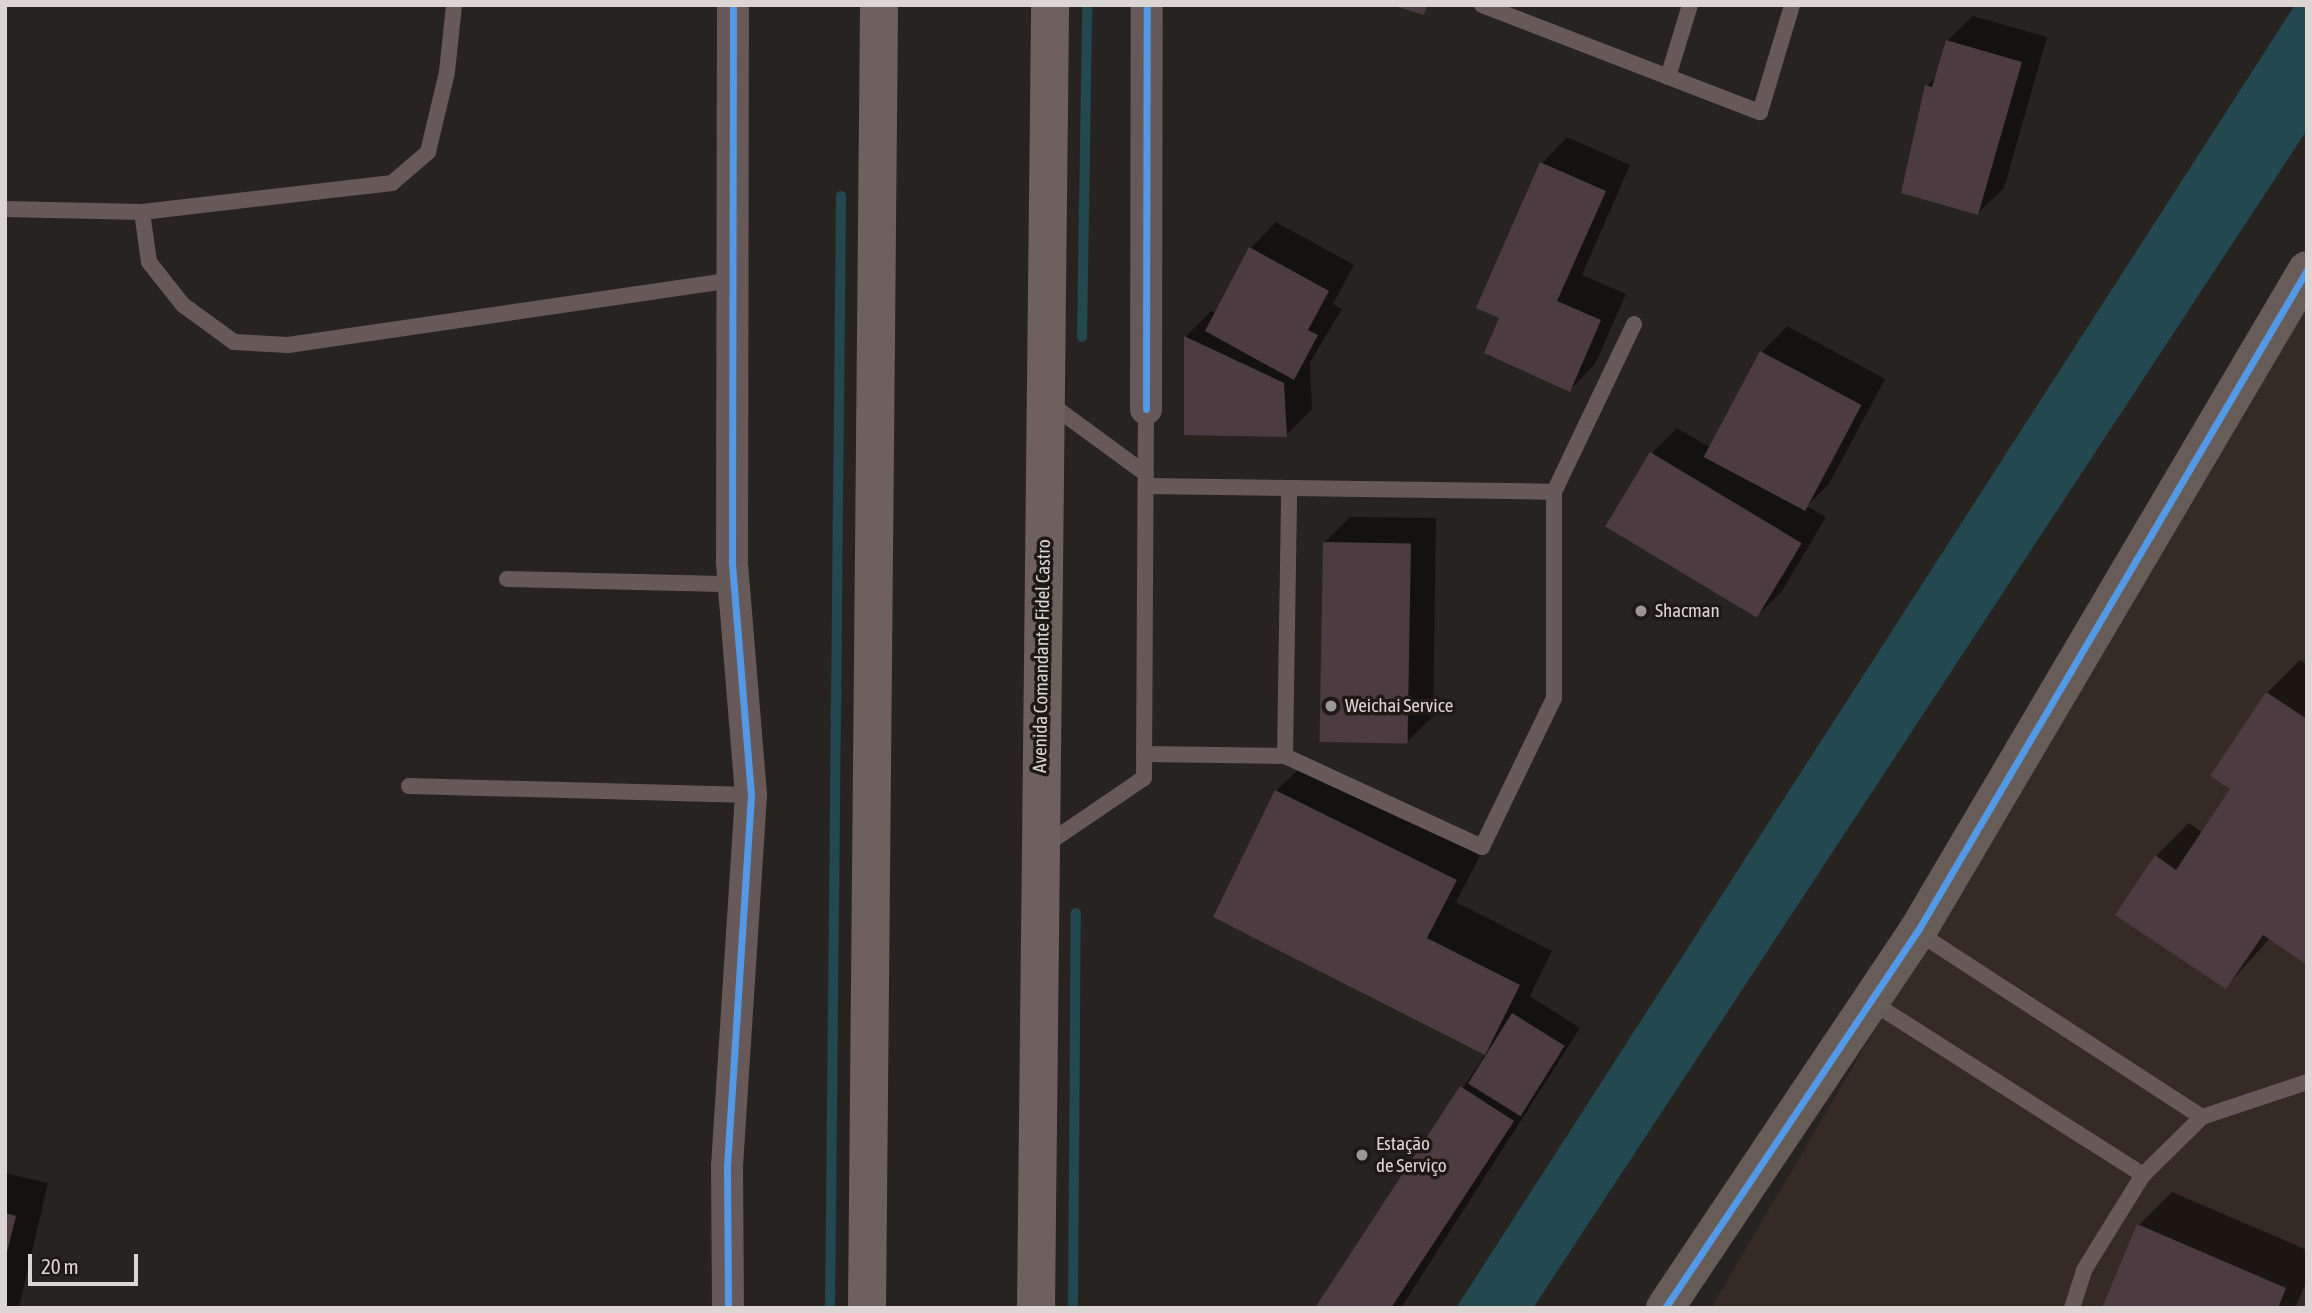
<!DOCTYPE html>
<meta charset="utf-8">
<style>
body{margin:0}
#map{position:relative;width:2312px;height:1313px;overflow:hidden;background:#272321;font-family:"Asap Condensed",sans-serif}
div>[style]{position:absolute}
.built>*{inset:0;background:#352a24}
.water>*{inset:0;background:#234850}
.shadow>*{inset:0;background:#0007}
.stream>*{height:10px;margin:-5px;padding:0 5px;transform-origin:5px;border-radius:5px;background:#234850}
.building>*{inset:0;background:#4c3b40;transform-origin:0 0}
.lane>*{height:16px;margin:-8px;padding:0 8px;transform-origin:8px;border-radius:8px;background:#665957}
.street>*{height:32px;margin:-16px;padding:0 16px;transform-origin:16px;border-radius:16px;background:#665957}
.secondary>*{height:38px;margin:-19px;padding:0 19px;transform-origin:19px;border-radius:19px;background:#685c58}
.highway>*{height:38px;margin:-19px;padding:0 19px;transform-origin:19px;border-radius:19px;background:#6e605c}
.cycleway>*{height:7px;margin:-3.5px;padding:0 3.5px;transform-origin:3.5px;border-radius:3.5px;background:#5399e6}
.dots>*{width:19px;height:19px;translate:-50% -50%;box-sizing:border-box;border:4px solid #1f1916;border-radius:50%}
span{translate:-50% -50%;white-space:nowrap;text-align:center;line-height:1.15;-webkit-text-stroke:7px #1f1916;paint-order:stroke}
.poi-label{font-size:19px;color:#dbd6d4}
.left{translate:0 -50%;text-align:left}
.street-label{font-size:19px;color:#dbd6d4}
.frame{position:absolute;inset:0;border:7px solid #dbd6d4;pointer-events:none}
.scale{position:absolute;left:28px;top:1254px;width:110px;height:32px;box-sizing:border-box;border:4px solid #dbd6d4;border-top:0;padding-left:9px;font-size:21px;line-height:24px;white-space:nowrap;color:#dbd6d4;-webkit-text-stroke:5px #1f1916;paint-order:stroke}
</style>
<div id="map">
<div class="built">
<i style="clip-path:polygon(2307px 294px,2307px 1308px,1711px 1308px)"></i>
</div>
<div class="water">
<i style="clip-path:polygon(2295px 5px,2307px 5px,2307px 130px,1533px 1308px,1456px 1308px)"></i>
</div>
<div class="shadow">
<i style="clip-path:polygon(1973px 16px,2047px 37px,2004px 188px,1978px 213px,1927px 86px,1937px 76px,1947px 41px)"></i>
<i style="clip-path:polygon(1567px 137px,1630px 165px,1582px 275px,1626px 294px,1595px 364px,1570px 390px,1501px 317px,1479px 307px,1542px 163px)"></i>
<i style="clip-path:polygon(1276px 222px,1354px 265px,1333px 304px,1342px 309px,1310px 362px,1312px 409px,1286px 435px,1186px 434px,1186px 336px,1211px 311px,1216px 313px,1251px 248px)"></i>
<i style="clip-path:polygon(1787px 326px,1885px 379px,1829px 484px,1807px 506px,1826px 517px,1782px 591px,1757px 616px,1652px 453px,1677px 428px,1711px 448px,1762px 352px)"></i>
<i style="clip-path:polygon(1350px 517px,1436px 518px,1433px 716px,1408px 741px,1324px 543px)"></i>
<i style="clip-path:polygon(2300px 660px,2307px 664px,2307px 958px,2270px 938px,2226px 987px,2156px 856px,2189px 823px,2203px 833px,2232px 788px,2213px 775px,2267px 693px)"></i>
<i style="clip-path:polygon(1302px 766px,1481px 854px,1456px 902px,1552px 951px,1530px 996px,1580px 1028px,1401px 1308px,1317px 1308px,1490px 1047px,1485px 1053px,1276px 791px)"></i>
<i style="clip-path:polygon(5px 1173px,48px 1183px,19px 1308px,5px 1308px)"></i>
<i style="clip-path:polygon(2172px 1192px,2307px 1250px,2307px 1281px,2295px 1308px,2104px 1308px,2139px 1225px)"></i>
</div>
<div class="stream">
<i style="left:1082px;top:337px;width:332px;rotate:-89.1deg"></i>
<i style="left:830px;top:1308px;width:1112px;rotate:-89.43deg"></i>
<i style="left:1073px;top:1308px;width:395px;rotate:-89.6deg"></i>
</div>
<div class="building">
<i style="clip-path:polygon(1391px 5px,1427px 5px,1424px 15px)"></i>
<i style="clip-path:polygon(1946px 40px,2022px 62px,1978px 215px,1901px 193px,1925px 85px,1932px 87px)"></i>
<i style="clip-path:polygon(1540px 162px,1606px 191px,1557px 301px,1601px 320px,1570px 392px,1484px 353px,1499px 318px,1476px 308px)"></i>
<i style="clip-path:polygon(1249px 247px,1329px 291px,1308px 330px,1318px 335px,1294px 380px,1205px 331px)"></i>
<i style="clip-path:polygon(1184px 336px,1284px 383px,1287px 437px,1184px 435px)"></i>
<i style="left:1760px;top:351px;width:115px;height:120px;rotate:28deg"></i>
<i style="left:1650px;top:452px;width:177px;height:87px;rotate:31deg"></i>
<i style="left:1323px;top:542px;width:88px;height:200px;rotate:1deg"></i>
<i style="clip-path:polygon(2266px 692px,2307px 719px,2307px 959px,2304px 963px,2263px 935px,2226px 989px,2115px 915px,2155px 855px,2176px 870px,2230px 789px,2210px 776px)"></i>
<i style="clip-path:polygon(1275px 790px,1457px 880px,1427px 938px,1520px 985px,1485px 1055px,1213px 917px)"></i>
<i style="left:1512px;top:1013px;width:62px;height:83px;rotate:32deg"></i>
<i style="clip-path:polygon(1460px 1086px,1514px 1121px,1391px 1308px,1315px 1308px)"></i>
<i style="clip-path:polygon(5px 1213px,16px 1216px,6px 1256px,5px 1256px)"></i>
<i style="clip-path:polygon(2137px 1224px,2286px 1288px,2278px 1308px,2102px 1308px)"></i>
</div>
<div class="lane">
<i style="left:1482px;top:5px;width:298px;rotate:21.1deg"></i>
<i style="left:1760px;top:112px;width:112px;rotate:-73.3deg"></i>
<i style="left:1668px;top:77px;width:75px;rotate:-73deg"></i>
<i style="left:5px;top:209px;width:137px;rotate:1.3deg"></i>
<i style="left:142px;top:212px;width:252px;rotate:-6.6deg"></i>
<i style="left:392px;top:183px;width:48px;rotate:-40.7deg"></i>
<i style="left:428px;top:152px;width:82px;rotate:-76.6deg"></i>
<i style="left:447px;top:72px;width:67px;rotate:-84deg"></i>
<i style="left:142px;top:212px;width:50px;rotate:82deg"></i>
<i style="left:149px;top:262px;width:55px;rotate:51.7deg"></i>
<i style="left:183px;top:305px;width:63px;rotate:36deg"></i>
<i style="left:234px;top:342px;width:54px;rotate:3.2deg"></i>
<i style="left:288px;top:345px;width:449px;rotate:-8.3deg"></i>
<i style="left:1049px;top:403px;width:120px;rotate:36.2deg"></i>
<i style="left:1146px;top:486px;width:408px;rotate:0.8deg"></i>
<i style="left:507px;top:579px;width:227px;rotate:1.3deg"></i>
<i style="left:1145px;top:754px;width:140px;rotate:0.8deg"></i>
<i style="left:1285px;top:756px;width:217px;rotate:24.8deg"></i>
<i style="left:1482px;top:847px;width:165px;rotate:-64.2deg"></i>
<i style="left:1554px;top:698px;width:206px;rotate:-90deg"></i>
<i style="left:1554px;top:492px;width:186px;rotate:-64.5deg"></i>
<i style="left:1285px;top:756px;width:268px;rotate:-89.1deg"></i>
<i style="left:409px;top:786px;width:342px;rotate:1.5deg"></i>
<i style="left:1044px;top:846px;width:121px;rotate:-34.2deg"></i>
<i style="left:1144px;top:778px;width:369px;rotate:-89.7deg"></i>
<i style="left:1917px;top:932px;width:340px;rotate:33deg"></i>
<i style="left:1870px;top:1001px;width:324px;rotate:32.5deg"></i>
<i style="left:2072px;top:1308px;width:40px;rotate:-72deg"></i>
<i style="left:2084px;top:1270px;width:112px;rotate:-58.2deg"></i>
<i style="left:2143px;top:1175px;width:83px;rotate:-44.5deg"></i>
<i style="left:2202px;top:1117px;width:111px;rotate:-18.4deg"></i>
</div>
<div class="street">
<i style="left:1146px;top:409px;width:404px;rotate:-89.9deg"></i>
<i style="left:728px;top:1308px;width:142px;rotate:-90.4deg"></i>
<i style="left:727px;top:1166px;width:372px;rotate:-86.3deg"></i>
<i style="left:751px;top:795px;width:234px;rotate:-94.7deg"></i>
<i style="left:732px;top:562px;width:557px;rotate:-89.9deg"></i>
</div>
<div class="secondary">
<i style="left:1665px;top:1308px;width:453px;rotate:-56.2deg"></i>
<i style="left:1917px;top:932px;width:768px;rotate:-59.5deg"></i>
</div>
<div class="highway">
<i style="left:867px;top:1308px;width:1303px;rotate:-89.47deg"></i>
<i style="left:1036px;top:1308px;width:1303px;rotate:-89.38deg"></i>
</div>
<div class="cycleway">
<i style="left:1146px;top:409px;width:404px;rotate:-89.9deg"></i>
<i style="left:728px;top:1308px;width:142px;rotate:-90.4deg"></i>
<i style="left:727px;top:1166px;width:372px;rotate:-86.3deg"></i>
<i style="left:751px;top:795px;width:234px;rotate:-94.7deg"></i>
<i style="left:732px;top:562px;width:557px;rotate:-89.9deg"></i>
<i style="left:1665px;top:1308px;width:453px;rotate:-56.2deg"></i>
<i style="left:1917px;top:932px;width:768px;rotate:-59.5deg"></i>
</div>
<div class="dots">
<i style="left:1641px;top:611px;background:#9c9795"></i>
<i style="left:1331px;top:706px;background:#9c9795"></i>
<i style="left:1362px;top:1155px;background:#9c9795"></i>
</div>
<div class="poi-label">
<span class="left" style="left:1655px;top:611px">Shacman</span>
<span class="left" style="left:1345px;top:706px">Weichai Service</span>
<span class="left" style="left:1376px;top:1155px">Estação<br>de Serviço</span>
</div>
<div class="street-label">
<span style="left:1042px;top:656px;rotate:-89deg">Avenida Comandante Fidel Castro</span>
</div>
<div class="frame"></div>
<div class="scale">20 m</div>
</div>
